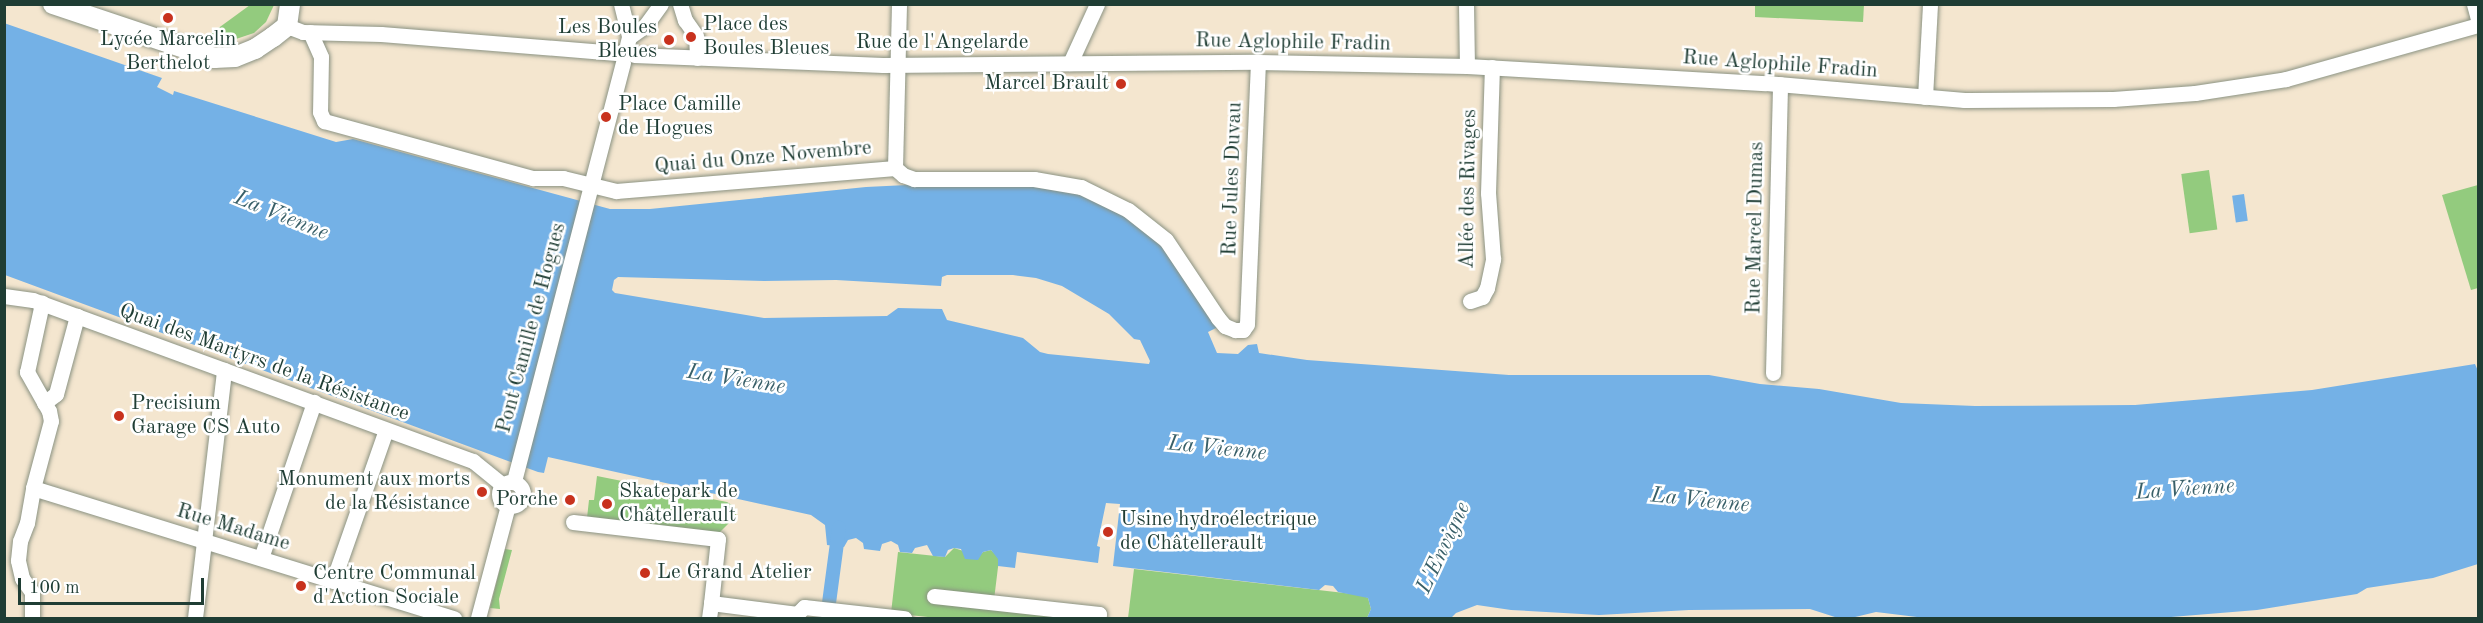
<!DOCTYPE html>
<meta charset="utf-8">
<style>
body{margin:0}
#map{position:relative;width:2483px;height:623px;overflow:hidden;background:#f4e6cf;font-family:"Old Standard TT",serif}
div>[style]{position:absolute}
.green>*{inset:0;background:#93cb7e;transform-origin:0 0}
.water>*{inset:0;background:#74b1e6;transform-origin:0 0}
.canal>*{height:14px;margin:-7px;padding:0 7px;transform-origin:7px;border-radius:7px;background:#74b1e6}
.roads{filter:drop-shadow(0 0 2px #8a9282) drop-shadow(0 0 2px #8a9282)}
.minor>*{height:15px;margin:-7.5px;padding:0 7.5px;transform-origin:7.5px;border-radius:7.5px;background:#fff}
.minor>.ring{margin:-7.5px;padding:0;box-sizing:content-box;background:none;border:15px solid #fff;border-radius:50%}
.major>*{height:20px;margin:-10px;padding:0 10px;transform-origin:10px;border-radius:10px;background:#fff}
.dots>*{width:16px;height:16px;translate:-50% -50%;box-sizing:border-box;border:3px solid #fff;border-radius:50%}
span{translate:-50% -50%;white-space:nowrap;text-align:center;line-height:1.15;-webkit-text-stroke:5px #fff;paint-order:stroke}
.poi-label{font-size:21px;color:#1f3d34}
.left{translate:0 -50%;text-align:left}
.right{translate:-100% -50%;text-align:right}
.street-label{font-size:21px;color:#1f3d34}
.water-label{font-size:22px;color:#396069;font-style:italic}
.frame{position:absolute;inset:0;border:6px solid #1f3d34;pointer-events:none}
.scale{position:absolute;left:18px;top:578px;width:186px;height:27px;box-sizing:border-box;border:3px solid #1f3d34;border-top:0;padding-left:8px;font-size:18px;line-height:21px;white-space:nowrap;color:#1f3d34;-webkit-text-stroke:4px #fff;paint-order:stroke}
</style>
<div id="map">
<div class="green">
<i style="clip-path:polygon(250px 5px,274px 5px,266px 22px,254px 33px,221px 44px,203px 43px,202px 40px)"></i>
<i style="clip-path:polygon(1755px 5px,1864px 5px,1863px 22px,1755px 17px)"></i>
<i style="left:2209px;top:170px;width:60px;height:28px;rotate:82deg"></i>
<i style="clip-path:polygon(2478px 185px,2478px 288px,2471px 290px,2442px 195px)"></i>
<i style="clip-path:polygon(597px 476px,727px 502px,735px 507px,736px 516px,719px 533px,587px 518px,589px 500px,594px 500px)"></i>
<i style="clip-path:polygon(954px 548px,979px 556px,983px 552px,991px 550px,996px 555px,999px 559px,993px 608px,1080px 618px,937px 618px,891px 613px,898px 552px,945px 557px)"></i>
<i style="clip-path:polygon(505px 549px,512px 550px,499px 599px,500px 609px,490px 608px)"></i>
<i style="clip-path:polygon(1134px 569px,1362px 595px,1368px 598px,1371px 609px,1367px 618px,1128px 618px)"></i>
</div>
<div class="water">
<i style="clip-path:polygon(evenodd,4px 23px,162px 78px,157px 87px,173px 95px,174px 91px,336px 142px,353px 139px,610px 209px,650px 209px,866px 187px,948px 183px,1049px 185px,1082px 194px,1130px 217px,1161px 242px,1218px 327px,1208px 332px,1217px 353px,1238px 354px,1248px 345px,1257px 344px,1259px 353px,1307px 360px,1509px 375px,1709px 375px,1760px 384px,1819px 389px,1901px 403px,1975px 406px,2135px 405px,2312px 390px,2475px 364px,2478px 371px,2478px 564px,2433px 578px,2367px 588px,2357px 594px,2257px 610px,2159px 618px,1925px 618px,1876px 612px,1851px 618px,1838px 618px,1810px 609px,1689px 610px,1599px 615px,1511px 610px,1477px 605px,1456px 613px,1451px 618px,1367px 618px,1371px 609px,1368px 598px,1338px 592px,1333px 586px,1325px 585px,1319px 590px,1113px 566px,1120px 504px,1106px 503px,1097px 546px,1100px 547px,1098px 563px,1017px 552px,1015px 568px,998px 566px,998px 559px,991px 550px,983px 552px,978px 560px,965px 559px,961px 549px,954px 548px,948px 550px,945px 557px,933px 556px,927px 545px,915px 548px,912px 553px,900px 552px,898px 545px,891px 541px,882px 544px,880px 551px,864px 549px,863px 543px,856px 538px,848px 540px,844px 547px,827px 545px,825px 525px,811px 515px,548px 457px,544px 473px,538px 472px,5px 275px,4px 23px,947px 275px,1013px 275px,1036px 278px,1062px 286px,1109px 314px,1134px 339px,1140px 340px,1150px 361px,1149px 364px,1048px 354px,1040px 352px,1023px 338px,947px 320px,942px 309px,898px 308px,887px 316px,764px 318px,615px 293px,612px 290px,614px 280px,618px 277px,764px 281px,836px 280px,941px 286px,942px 277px,947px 275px)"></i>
<i style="left:2244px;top:194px;width:27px;height:12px;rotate:82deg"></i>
</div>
<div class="canal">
<i style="left:827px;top:618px;width:91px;rotate:-82.4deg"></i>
</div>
<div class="roads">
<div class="minor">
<i style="left:621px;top:4px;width:34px;rotate:76deg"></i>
<i style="left:629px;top:37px;width:8px;rotate:104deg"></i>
<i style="left:680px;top:4px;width:17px;rotate:73deg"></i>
<i style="left:685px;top:20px;width:19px;rotate:55deg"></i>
<i style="left:696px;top:36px;width:22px;rotate:87deg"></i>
<i style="left:1466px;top:4px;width:62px;rotate:89.1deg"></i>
<i style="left:2474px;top:4px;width:16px;rotate:75deg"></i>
<i style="left:287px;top:26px;width:17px;rotate:21deg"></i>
<i style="left:303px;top:32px;width:78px;rotate:1.5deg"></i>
<i style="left:381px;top:34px;width:236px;rotate:4.6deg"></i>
<i style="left:310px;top:32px;width:27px;rotate:66deg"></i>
<i style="left:321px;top:57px;width:55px;rotate:91deg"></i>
<i style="left:320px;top:112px;width:10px;rotate:66deg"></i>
<i style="left:324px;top:121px;width:217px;rotate:15.3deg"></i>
<i style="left:533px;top:178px;width:30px"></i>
<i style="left:563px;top:178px;width:55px;rotate:13.8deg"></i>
<i style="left:616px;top:191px;width:280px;rotate:-4.7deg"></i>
<i style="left:895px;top:168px;width:11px;rotate:41deg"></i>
<i style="left:903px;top:175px;width:12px;rotate:20deg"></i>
<i style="left:914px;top:179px;width:120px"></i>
<i style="left:1034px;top:179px;width:48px;rotate:9.7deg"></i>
<i style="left:1081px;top:187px;width:52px;rotate:26.1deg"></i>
<i style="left:1128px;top:210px;width:48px;rotate:38.3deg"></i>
<i style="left:1166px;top:240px;width:94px;rotate:56.3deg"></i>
<i style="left:1218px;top:318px;width:11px;rotate:49deg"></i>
<i style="left:1225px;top:326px;width:11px;rotate:22deg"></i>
<i style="left:1235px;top:330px;width:8px"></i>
<i style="left:1243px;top:330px;width:7px;rotate:-56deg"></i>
<i style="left:1247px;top:324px;width:262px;rotate:-87.6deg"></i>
<i style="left:629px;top:37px;width:19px;rotate:-35deg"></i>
<i style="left:645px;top:26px;width:27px;rotate:-54deg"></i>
<i style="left:634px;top:55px;width:249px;rotate:2.3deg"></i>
<i style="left:883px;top:65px;width:375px;rotate:-0.5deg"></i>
<i style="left:1258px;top:62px;width:209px;rotate:1.1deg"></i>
<i style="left:1467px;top:66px;width:299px;rotate:3.3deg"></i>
<i style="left:1766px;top:83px;width:199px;rotate:4.9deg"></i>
<i style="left:1964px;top:100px;width:149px;rotate:-0.4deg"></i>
<i style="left:2113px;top:99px;width:82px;rotate:-4.2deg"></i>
<i style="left:2195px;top:93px;width:92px;rotate:-8.7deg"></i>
<i style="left:2286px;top:79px;width:199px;rotate:-15.7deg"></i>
<i style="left:1070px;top:63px;width:65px;rotate:-65.4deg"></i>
<i style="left:1925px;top:97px;width:93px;rotate:-86.9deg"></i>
<i style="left:895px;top:168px;width:164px;rotate:-88.6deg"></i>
<i style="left:4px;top:296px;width:29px;rotate:8deg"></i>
<i style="left:33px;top:300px;width:469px;rotate:20.1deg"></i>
<i style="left:473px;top:461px;width:38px;rotate:39deg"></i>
<i style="left:1470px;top:301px;width:13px;rotate:-18deg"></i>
<i style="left:1482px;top:297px;width:10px;rotate:-61deg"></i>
<i style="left:1487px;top:288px;width:30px;rotate:-78deg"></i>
<i style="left:1493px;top:259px;width:66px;rotate:-94.3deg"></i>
<i style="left:1488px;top:193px;width:126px;rotate:-88.2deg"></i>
<i style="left:1773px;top:373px;width:289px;rotate:-88.6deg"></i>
<i style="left:44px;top:403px;width:15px;rotate:-37deg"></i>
<i style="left:56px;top:394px;width:81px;rotate:-74.9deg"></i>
<i style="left:514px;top:481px;width:432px;rotate:-75.4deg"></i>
<i class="ring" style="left:499px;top:482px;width:9px;height:9px"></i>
<i style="left:33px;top:488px;width:441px;rotate:17.2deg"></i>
<i style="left:573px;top:522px;width:146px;rotate:6.7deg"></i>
<i style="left:718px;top:539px;width:64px;rotate:96.2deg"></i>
<i style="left:711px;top:603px;width:87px;rotate:7.3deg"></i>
<i style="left:797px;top:614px;width:10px;rotate:-45deg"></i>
<i style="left:804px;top:607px;width:101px;rotate:6.3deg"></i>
<i style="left:261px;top:558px;width:165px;rotate:-71.2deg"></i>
<i style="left:333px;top:581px;width:160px;rotate:-70.7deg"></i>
<i style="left:934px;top:596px;width:166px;rotate:6.2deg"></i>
<i style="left:1099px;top:614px;width:4px;rotate:104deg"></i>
<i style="left:32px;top:618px;width:26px;rotate:-90deg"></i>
<i style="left:32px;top:592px;width:17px;rotate:-126deg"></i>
<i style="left:22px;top:578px;width:18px;rotate:-103deg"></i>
<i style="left:18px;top:560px;width:19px;rotate:-84deg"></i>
<i style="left:20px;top:541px;width:19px;rotate:-69deg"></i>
<i style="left:27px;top:523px;width:36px;rotate:-80deg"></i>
<i style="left:33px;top:488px;width:69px;rotate:-75deg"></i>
<i style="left:51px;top:421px;width:10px;rotate:-101deg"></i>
<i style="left:49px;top:411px;width:45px;rotate:-119.4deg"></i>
<i style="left:27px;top:372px;width:71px;rotate:-77.7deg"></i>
<i style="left:195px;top:618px;width:250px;rotate:-83.3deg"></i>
<i style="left:478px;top:618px;width:117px;rotate:-75.1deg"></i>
<i style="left:709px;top:618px;width:15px;rotate:-82deg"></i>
</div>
<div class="major">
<i style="left:53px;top:4px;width:170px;rotate:18.5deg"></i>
<i style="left:214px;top:58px;width:21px;rotate:-3deg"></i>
<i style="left:235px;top:57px;width:22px;rotate:-22deg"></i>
<i style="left:255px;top:49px;width:22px;rotate:-34deg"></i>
<i style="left:273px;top:37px;width:18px;rotate:-38deg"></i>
<i style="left:287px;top:26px;width:22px;rotate:-82deg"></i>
</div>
</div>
<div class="dots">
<i style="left:168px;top:18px;background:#c8321e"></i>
<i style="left:691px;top:37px;background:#c8321e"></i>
<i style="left:669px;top:40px;background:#c8321e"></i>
<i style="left:1121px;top:84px;background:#c8321e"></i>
<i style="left:606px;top:117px;background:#c8321e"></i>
<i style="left:119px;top:416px;background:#c8321e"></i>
<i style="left:482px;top:492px;background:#c8321e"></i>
<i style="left:570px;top:500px;background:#c8321e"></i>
<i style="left:607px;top:504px;background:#c8321e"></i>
<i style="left:1108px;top:532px;background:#c8321e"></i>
<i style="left:645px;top:573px;background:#c8321e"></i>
<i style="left:301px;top:586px;background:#c8321e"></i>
</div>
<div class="poi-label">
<span class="left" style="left:703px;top:37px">Place des<br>Boules Bleues</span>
<span class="right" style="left:657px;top:40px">Les Boules<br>Bleues</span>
<span style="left:168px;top:52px">Lycée Marcelin<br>Berthelot</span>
<span class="right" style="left:1109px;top:84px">Marcel Brault</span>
<span class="left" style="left:618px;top:117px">Place Camille<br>de Hogues</span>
<span class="left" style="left:131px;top:416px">Precisium<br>Garage CS Auto</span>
<span class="right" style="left:470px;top:492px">Monument aux morts<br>de la Résistance</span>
<span class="left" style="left:619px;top:504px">Skatepark de<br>Châtellerault</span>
<span class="right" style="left:558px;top:500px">Porche</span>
<span class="left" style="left:1120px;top:532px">Usine hydroélectrique<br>de Châtellerault</span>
<span class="left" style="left:657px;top:573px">Le Grand Atelier</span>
<span class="left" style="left:313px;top:586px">Centre Communal<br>d'Action Sociale</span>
</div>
<div class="street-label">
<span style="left:942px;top:43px">Rue de l'Angelarde</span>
<span style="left:1293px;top:43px;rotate:1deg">Rue Aglophile Fradin</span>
<span style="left:1780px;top:65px;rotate:4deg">Rue Aglophile Fradin</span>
<span style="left:763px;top:158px;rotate:-5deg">Quai du Onze Novembre</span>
<span style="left:1233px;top:179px;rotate:-88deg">Rue Jules Duvau</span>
<span style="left:1469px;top:189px;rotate:-89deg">Allée des Rivages</span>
<span style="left:1756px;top:228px;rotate:-89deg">Rue Marcel Dumas</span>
<span style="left:532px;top:328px;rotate:-75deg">Pont Camille de Hogues</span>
<span style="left:264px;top:363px;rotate:20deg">Quai des Martyrs de la Résistance</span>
<span style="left:233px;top:528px;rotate:17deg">Rue Madame</span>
</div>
<div class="water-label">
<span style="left:281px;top:216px;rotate:22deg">La Vienne</span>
<span style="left:736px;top:380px;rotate:9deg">La Vienne</span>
<span style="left:1217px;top:449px;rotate:6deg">La Vienne</span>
<span style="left:2185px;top:490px;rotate:-4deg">La Vienne</span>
<span style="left:1700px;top:501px;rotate:6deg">La Vienne</span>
<span style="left:1444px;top:548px;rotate:-65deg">L'Envigne</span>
</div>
<div class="frame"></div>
<div class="scale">100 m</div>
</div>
